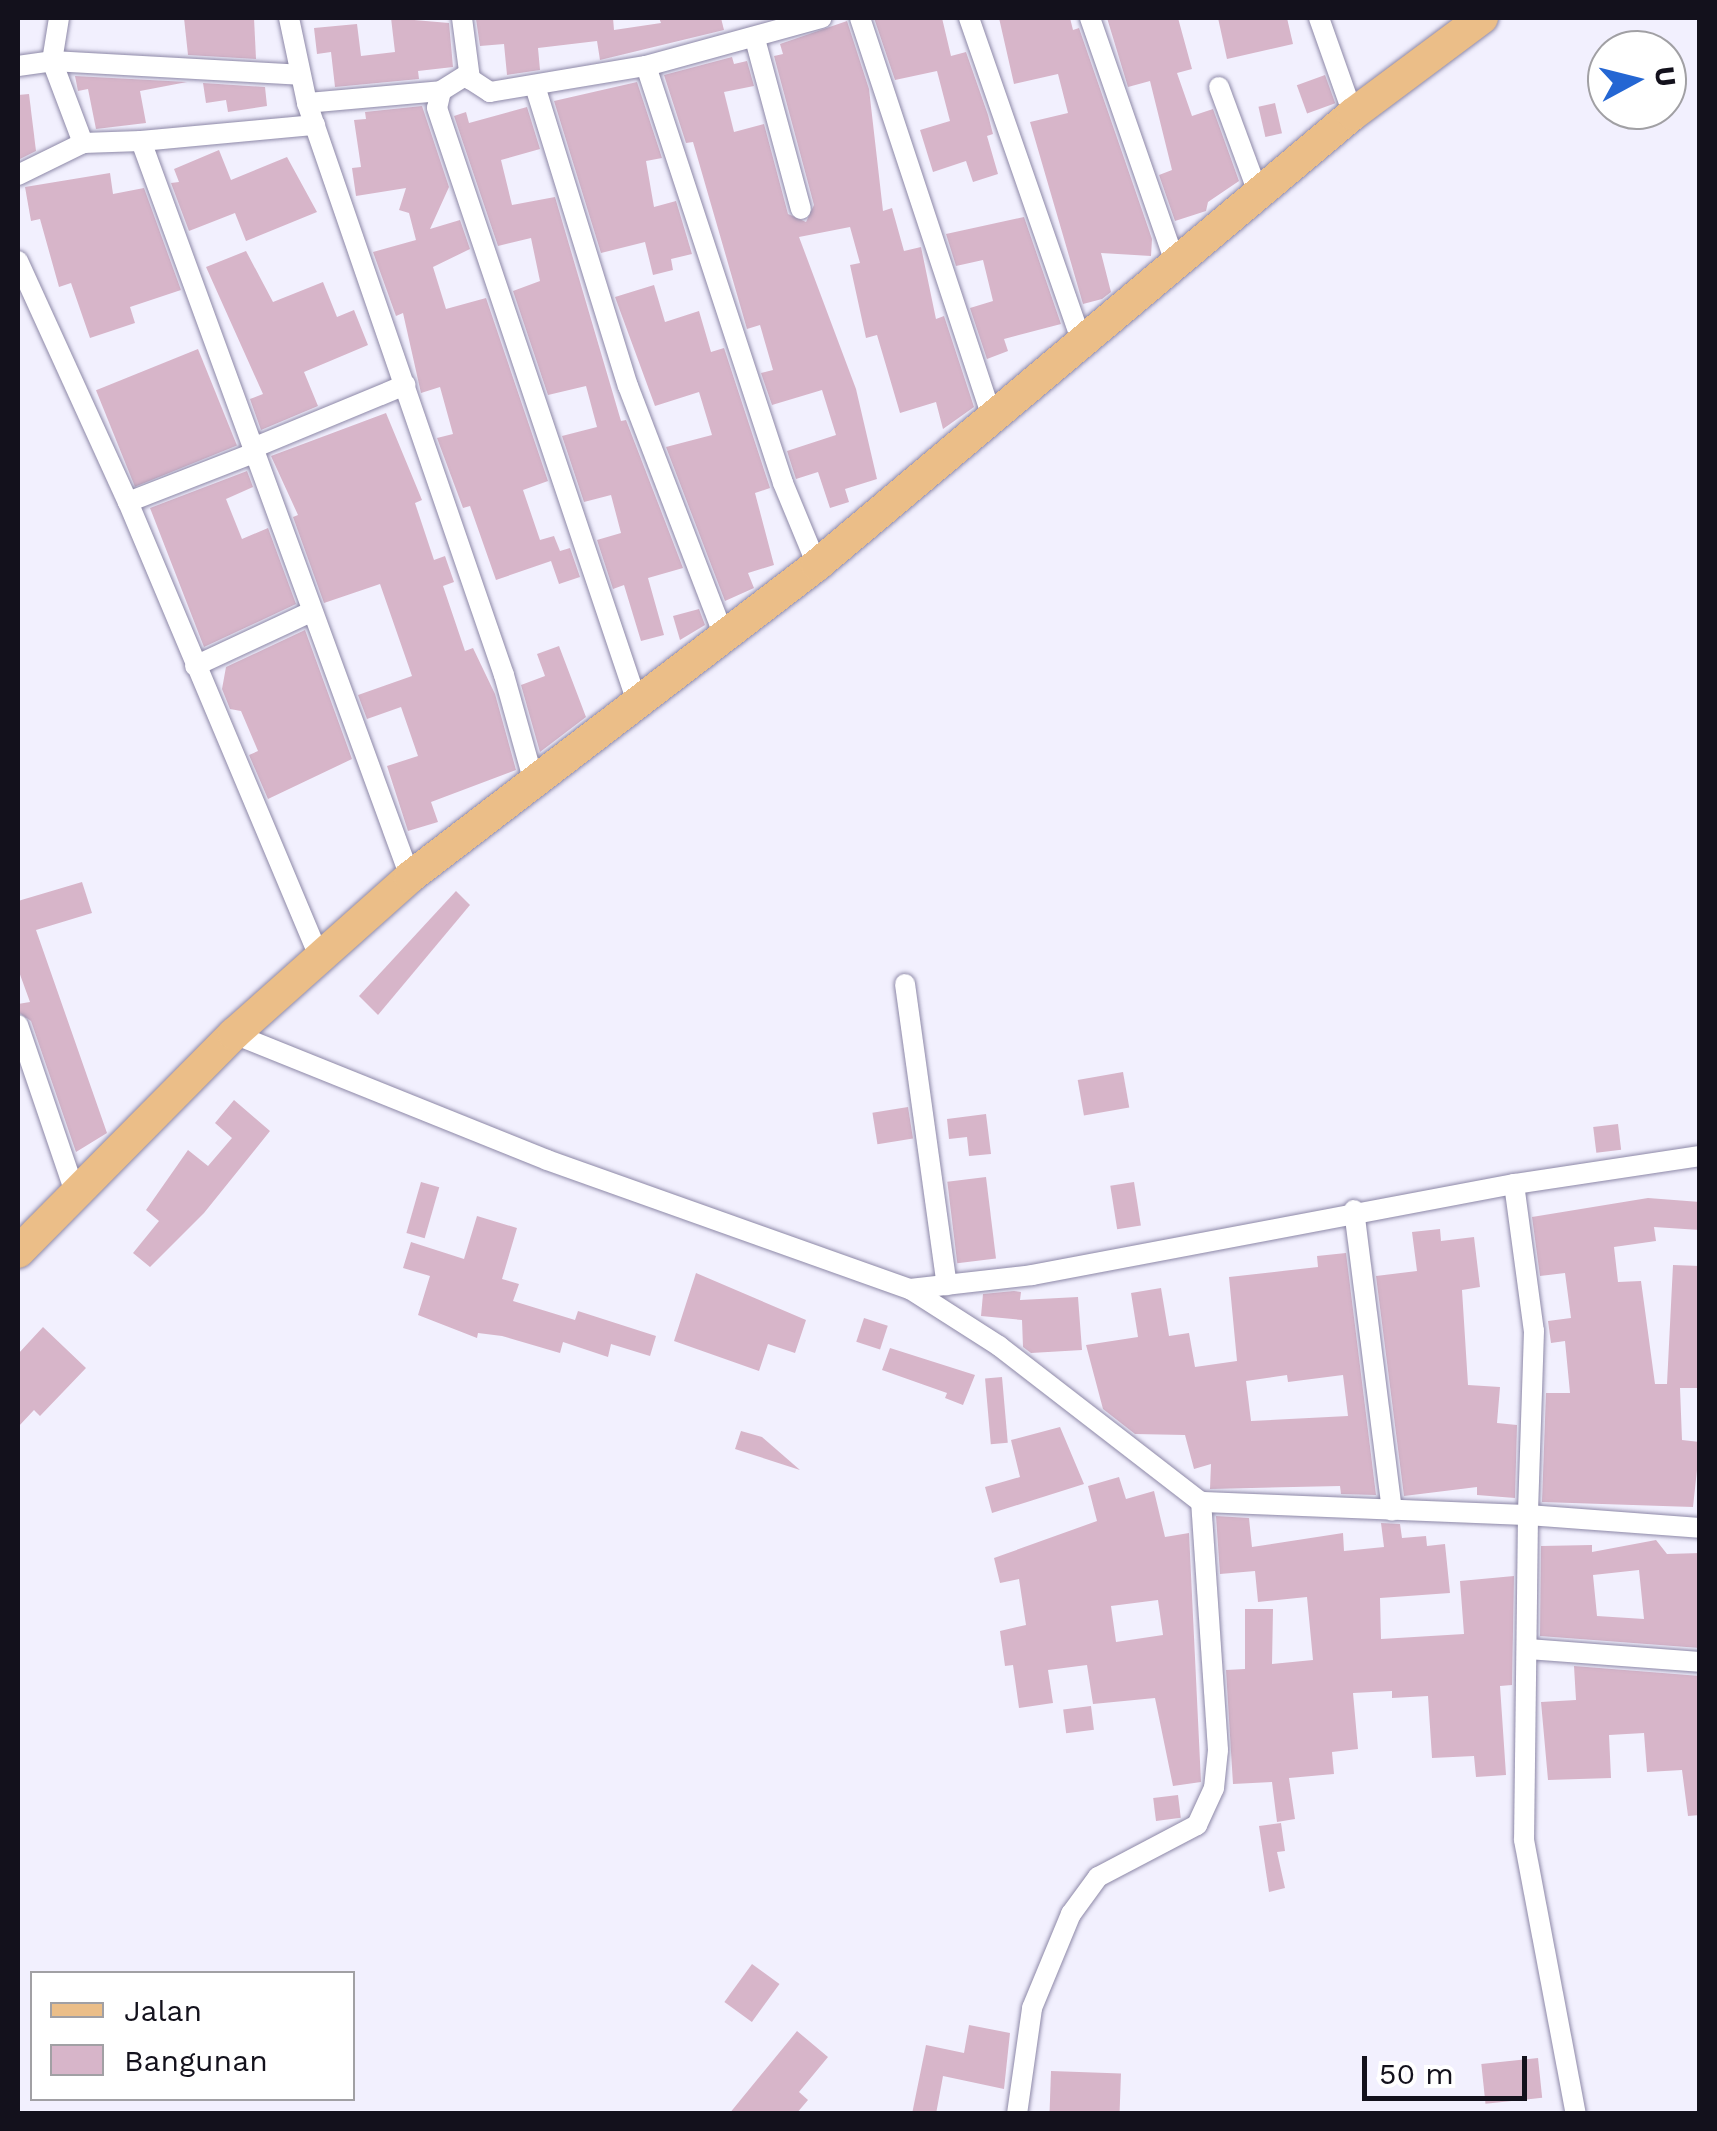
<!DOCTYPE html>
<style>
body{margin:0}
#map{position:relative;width:1717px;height:2131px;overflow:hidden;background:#f2f0fe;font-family:"Work Sans",sans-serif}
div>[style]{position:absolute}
.building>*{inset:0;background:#d7b5c9;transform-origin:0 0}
.roads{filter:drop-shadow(0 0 2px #8d88a7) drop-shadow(0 0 2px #8d88a7)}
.minor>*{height:20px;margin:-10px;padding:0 10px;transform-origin:10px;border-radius:10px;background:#fff}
.primary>*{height:32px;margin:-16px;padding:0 16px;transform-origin:16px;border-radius:16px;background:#ebbe88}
span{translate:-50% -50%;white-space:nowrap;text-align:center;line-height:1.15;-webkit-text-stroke:10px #fff;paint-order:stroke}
.frame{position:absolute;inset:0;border:20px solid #13111c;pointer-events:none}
.legend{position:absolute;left:30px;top:1971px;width:325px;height:130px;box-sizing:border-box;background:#fff;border:2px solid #a1a0a4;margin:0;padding:12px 18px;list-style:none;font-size:30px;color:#13111c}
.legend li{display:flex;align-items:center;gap:20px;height:50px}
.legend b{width:50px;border:2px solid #a1a0a4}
.north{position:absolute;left:1587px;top:30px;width:100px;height:100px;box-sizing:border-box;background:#fff;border:2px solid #a1a0a4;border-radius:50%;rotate:83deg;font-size:28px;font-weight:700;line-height:40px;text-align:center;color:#13111c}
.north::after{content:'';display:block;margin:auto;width:35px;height:45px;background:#2466d3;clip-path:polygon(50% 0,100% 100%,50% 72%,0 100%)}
.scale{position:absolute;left:1362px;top:2056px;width:165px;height:45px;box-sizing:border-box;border:5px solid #13111c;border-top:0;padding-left:12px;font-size:30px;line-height:35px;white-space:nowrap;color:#13111c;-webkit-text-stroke:8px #fff;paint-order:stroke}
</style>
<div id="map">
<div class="building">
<i style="clip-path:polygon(184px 18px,254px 18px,256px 59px,188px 55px)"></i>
<i style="clip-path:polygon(391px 18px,449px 23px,453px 67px,418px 71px,419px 79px,335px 87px,331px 52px,317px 54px,314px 28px,357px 24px,361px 56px,395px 52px)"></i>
<i style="clip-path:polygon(613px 18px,614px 30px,661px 23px,659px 18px,721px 18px,724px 30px,600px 60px,597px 41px,538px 48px,540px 70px,507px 75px,504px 44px,480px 46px,476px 19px)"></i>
<i style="clip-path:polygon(874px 18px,942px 18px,951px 56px,966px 52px,988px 115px,993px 134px,987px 136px,998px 174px,973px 182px,966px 161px,933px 172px,920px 130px,950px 121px,937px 71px,895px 80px)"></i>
<i style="clip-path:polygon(999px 18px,1070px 18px,1073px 30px,1079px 28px,1152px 239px,1151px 256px,1101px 253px,1111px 292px,1102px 299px,1083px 304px,1030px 122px,1068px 113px,1058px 74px,1014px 84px)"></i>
<i style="clip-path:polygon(1107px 18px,1178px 18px,1192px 69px,1177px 73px,1192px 116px,1213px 109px,1239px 181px,1208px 202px,1206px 211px,1175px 221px,1159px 175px,1172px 170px,1150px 81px,1128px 87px)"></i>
<i style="clip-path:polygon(1218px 18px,1287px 18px,1293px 44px,1227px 59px)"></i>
<i style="clip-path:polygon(847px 21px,869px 89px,883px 211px,892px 208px,904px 251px,921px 247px,936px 319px,944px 316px,974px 407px,943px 429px,936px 402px,900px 413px,877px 335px,866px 338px,850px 265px,860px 263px,850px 227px,799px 237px,856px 389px,877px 479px,845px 489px,849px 502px,830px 508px,818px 472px,796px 479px,787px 451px,836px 435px,822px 390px,772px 405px,761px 373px,773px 370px,760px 325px,747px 329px,693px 142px,686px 143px,664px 75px,732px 57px,734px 64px,747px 61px,754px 86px,724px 92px,734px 132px,764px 124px,788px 214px,806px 222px,814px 205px,774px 56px,783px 54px,780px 44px)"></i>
<i style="left:1325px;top:75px;width:30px;height:30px;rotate:70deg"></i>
<i style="clip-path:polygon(75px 76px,187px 82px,140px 91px,146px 123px,96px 129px,88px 89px,78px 91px)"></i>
<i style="clip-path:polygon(637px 82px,662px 158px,646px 161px,654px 207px,676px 201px,692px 254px,671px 259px,673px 270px,653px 275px,645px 242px,601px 253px,554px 101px)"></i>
<i style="clip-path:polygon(203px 83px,265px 87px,267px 106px,228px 112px,226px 100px,206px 103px)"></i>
<i style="clip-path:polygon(29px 94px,36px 151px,18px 160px,18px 95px)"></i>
<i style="left:1275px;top:103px;width:31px;height:17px;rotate:77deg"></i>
<i style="clip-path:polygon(422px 106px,449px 187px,430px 229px,460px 220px,470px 249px,433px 267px,446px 309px,486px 298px,548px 481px,523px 490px,540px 540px,554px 536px,560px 551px,570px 548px,580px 577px,559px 584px,551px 561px,496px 580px,470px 506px,463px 508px,437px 438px,453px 434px,440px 387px,421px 393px,403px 313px,396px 316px,373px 252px,416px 240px,409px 213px,399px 210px,406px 188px,356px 196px,352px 168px,361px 167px,354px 120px,366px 119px,365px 112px)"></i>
<i style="clip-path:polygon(527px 107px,540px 149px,501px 160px,512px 205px,555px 197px,621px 421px,626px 420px,683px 568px,648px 578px,664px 635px,641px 641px,624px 585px,613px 589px,597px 540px,621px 533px,611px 495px,584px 502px,562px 436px,597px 427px,586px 386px,548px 395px,513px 291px,540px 281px,531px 238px,498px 246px,454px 116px,466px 112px,469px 123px)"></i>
<i style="clip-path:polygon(219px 150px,231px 180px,287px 157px,317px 212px,246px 241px,235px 213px,189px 231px,171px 183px,179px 182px,174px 169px)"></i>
<i style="clip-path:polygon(110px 173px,113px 194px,144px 188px,181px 290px,130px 307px,135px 323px,90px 338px,71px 283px,59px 287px,40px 219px,31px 221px,25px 187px)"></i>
<i style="clip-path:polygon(1024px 217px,1061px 324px,1004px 339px,1008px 351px,987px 359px,970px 308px,993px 301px,983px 260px,956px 266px,946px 234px)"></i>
<i style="clip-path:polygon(246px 251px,273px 302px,323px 282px,337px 317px,354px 310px,368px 345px,304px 372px,318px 406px,261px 430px,250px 399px,263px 394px,206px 267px)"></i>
<i style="clip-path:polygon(654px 285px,665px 322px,699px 311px,711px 352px,724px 348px,770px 488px,755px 493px,774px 565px,748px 573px,754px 588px,725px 601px,666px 447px,712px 435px,699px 392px,655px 406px,615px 297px)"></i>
<i style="left:198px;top:349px;width:104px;height:110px;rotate:68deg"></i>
<i style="clip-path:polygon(386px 413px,422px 500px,415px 503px,434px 560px,445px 556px,454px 582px,443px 586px,465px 651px,473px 648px,495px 694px,516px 770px,431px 802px,438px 822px,408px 831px,387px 766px,418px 756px,401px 707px,367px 719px,358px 695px,412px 676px,380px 584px,324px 603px,293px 517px,298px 515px,271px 456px)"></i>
<i style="clip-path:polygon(247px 471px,253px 487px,226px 499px,242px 539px,268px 528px,296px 604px,204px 647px,150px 508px)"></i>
<i style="clip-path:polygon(699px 609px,705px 625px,680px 640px,673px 616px)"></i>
<i style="clip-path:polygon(305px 630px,352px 759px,268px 799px,249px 755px,258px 751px,241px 711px,230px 709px,222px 689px,226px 667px)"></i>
<i style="clip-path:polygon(559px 646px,586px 717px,540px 752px,521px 685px,545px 676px,537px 654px)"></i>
<i style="clip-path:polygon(82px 882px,92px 913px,36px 930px,107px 1133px,76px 1152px,31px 1021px,18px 1012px,18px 1004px,30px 1002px,18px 969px,18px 901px)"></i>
<i style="clip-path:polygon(456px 891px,470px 905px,378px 1015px,359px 996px)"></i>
<i style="left:1123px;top:1072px;width:36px;height:46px;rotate:80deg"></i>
<i style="clip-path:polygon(234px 1100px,270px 1131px,204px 1213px,150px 1267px,133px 1253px,159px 1221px,146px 1210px,188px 1150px,208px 1166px,232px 1138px,215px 1123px)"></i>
<i style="left:908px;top:1107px;width:32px;height:36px;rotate:81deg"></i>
<i style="clip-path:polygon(986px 1114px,991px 1154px,969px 1156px,967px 1137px,949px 1139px,947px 1119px)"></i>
<i style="left:1618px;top:1124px;width:26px;height:25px;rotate:83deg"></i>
<i style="left:986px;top:1177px;width:82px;height:39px;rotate:83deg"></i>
<i style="left:421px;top:1182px;width:19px;height:53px;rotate:16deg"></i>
<i style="left:1134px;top:1182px;width:44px;height:24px;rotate:81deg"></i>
<i style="clip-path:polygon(1648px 1198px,1700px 1202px,1700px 1230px,1654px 1227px,1656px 1241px,1614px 1247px,1618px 1282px,1641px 1281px,1655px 1384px,1667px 1384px,1673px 1265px,1700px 1266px,1700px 1388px,1680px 1388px,1682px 1440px,1700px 1442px,1693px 1507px,1542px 1502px,1546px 1393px,1570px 1393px,1565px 1341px,1551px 1343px,1548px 1321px,1571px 1318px,1565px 1273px,1540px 1276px,1532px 1217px)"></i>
<i style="clip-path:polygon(477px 1216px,517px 1228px,502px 1279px,519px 1284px,513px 1301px,575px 1320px,578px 1311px,656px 1336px,650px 1356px,611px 1344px,608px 1357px,563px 1342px,560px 1353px,502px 1336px,478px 1333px,477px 1338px,418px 1315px,430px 1276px,403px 1268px,411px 1242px,464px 1259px)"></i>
<i style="clip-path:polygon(1440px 1229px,1441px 1241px,1474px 1237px,1480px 1287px,1462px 1290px,1468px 1385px,1500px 1387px,1497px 1423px,1517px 1425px,1515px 1498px,1477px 1495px,1477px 1487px,1404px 1496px,1376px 1276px,1417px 1271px,1412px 1232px)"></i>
<i style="clip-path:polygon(evenodd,1346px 1253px,1376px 1495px,1341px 1494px,1340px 1486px,1210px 1489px,1211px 1464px,1194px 1469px,1185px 1435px,1135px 1434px,1103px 1409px,1086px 1345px,1138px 1337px,1131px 1293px,1161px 1288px,1169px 1336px,1189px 1333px,1195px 1367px,1237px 1361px,1229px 1277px,1318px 1267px,1317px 1256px,1346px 1253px,1287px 1375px,1288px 1382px,1343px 1375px,1348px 1416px,1251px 1421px,1246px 1381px,1287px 1375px)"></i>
<i style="clip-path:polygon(696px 1273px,806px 1320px,795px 1353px,768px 1344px,759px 1371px,674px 1341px)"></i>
<i style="clip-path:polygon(1014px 1291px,1021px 1292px,1020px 1300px,1078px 1297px,1082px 1350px,1031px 1353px,1023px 1347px,1022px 1320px,981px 1316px,983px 1294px)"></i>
<i style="left:864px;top:1318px;width:25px;height:25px;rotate:18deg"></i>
<i style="clip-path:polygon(43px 1327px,86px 1368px,40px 1416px,34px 1410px,18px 1427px,18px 1354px)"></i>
<i style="clip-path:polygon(890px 1348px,975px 1375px,963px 1405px,945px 1398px,947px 1393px,882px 1370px)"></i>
<i style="left:1002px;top:1377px;width:66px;height:17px;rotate:85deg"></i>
<i style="clip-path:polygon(1060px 1427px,1084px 1484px,992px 1513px,985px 1487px,1020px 1477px,1011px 1440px)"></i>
<i style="clip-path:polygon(741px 1431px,762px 1437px,800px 1470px,735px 1449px)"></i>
<i style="clip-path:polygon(evenodd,1119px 1477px,1126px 1499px,1154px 1491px,1165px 1537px,1189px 1533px,1201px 1782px,1173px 1786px,1155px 1698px,1093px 1704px,1087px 1665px,1048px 1670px,1053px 1703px,1019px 1708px,1013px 1665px,1005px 1666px,1000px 1631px,1026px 1625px,1019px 1579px,1000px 1583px,994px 1558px,1097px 1521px,1088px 1486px,1119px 1477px,1158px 1600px,1163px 1635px,1116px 1642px,1111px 1606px,1158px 1600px)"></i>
<i style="clip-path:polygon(1216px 1516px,1249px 1518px,1252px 1547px,1343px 1533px,1344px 1551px,1384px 1547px,1381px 1523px,1400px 1524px,1402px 1538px,1426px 1536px,1427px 1546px,1445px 1544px,1450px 1593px,1380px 1598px,1381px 1639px,1464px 1634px,1460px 1581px,1514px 1576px,1512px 1685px,1500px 1686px,1506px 1775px,1476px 1777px,1474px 1756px,1432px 1758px,1428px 1696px,1392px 1698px,1392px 1691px,1353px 1693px,1358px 1749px,1332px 1752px,1334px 1774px,1289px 1778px,1295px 1819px,1277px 1822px,1272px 1782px,1233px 1784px,1226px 1670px,1245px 1669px,1245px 1609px,1273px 1609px,1272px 1664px,1313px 1660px,1307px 1597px,1258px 1602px,1255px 1571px,1220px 1574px)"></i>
<i style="clip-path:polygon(evenodd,1656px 1540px,1667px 1554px,1700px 1553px,1700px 1648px,1540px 1636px,1541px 1546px,1592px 1545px,1592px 1552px,1656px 1540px,1639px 1570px,1644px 1619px,1597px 1616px,1593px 1575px,1639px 1570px)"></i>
<i style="clip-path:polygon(1574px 1666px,1700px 1676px,1700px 1815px,1688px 1816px,1682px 1770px,1647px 1772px,1644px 1733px,1609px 1735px,1611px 1778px,1548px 1780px,1541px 1702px,1576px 1700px)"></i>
<i style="left:1091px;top:1706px;width:24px;height:28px;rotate:83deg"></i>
<i style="left:1178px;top:1795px;width:23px;height:25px;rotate:83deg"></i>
<i style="clip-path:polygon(1281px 1823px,1285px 1851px,1277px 1852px,1285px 1888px,1269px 1892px,1259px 1826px)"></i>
<i style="left:752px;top:1964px;width:34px;height:47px;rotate:36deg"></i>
<i style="clip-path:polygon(969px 2025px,1010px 2033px,1004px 2089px,943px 2076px,936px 2114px,912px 2114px,926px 2045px,964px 2053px)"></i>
<i style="clip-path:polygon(797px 2031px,828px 2057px,799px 2092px,808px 2100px,796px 2114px,729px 2114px)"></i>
<i style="left:1538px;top:2058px;width:40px;height:57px;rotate:84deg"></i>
<i style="left:1051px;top:2071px;width:70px;height:43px;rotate:2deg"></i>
</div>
<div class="roads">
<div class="minor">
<i style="left:59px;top:18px;width:44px;rotate:99.2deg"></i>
<i style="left:52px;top:61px;width:248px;rotate:3.2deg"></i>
<i style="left:289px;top:18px;width:87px;rotate:78deg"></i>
<i style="left:307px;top:103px;width:605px;rotate:71deg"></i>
<i style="left:504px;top:675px;width:115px;rotate:74.4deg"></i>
<i style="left:462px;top:18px;width:62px;rotate:82.5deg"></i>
<i style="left:470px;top:79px;width:24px;rotate:33deg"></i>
<i style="left:490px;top:92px;width:158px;rotate:-9.5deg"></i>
<i style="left:646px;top:66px;width:182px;rotate:-15.3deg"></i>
<i style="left:860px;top:18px;width:421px;rotate:71.7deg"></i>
<i style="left:969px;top:18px;width:343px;rotate:70.8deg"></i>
<i style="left:1090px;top:18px;width:262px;rotate:70.8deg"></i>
<i style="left:1319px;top:18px;width:102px;rotate:70.5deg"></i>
<i style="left:755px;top:39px;width:176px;rotate:74.9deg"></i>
<i style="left:18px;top:66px;width:34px;rotate:-8deg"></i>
<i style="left:52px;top:61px;width:88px;rotate:69.3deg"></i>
<i style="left:83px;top:143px;width:58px;rotate:-2deg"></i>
<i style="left:141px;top:141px;width:784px;rotate:69.92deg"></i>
<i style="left:646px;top:66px;width:439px;rotate:71.8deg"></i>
<i style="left:783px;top:483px;width:89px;rotate:67.5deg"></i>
<i style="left:468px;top:74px;width:32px;rotate:148deg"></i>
<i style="left:441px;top:91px;width:17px;rotate:103deg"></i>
<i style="left:437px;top:108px;width:627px;rotate:71.39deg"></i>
<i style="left:535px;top:86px;width:314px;rotate:72.8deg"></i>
<i style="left:628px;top:386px;width:268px;rotate:69deg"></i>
<i style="left:1219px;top:87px;width:115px;rotate:69.7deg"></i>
<i style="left:307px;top:103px;width:135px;rotate:-5.1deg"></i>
<i style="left:141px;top:141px;width:175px;rotate:-5.3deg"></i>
<i style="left:18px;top:175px;width:72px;rotate:-26.2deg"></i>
<i style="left:18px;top:261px;width:265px;rotate:65.5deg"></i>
<i style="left:128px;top:502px;width:495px;rotate:67.2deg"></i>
<i style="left:253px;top:448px;width:165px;rotate:-22.5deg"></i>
<i style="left:128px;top:502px;width:135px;rotate:-21.3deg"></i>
<i style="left:195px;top:666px;width:128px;rotate:-25deg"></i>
<i style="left:905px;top:984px;width:304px;rotate:82.1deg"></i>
<i style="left:18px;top:1025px;width:176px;rotate:71.2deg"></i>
<i style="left:234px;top:1034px;width:337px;rotate:21.9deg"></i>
<i style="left:547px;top:1160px;width:385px;rotate:19.6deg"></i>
<i style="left:910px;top:1289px;width:106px;rotate:32.6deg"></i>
<i style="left:999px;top:1346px;width:255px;rotate:37.7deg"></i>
<i style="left:1201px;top:1502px;width:327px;rotate:2.3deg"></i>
<i style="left:1528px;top:1515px;width:325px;rotate:90.7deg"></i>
<i style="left:1524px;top:1840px;width:279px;rotate:79.3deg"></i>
<i style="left:1700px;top:1156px;width:188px;rotate:171.4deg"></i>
<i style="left:1514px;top:1184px;width:148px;rotate:82.3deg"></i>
<i style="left:1534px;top:1331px;width:184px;rotate:91.9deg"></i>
<i style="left:1528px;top:1515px;width:172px;rotate:4.3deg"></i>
<i style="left:1354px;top:1210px;width:303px;rotate:82.8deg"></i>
<i style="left:910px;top:1289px;width:123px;rotate:-6.5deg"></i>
<i style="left:1032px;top:1275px;width:491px;rotate:-10.7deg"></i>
<i style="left:1528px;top:1649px;width:172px;rotate:4.3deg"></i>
<i style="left:1017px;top:2114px;width:107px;rotate:-81.9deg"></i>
<i style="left:1032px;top:2008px;width:102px;rotate:-67.5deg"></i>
<i style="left:1071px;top:1914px;width:46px;rotate:-53.9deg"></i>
<i style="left:1098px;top:1877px;width:112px;rotate:-27.7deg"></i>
<i style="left:1197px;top:1825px;width:41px;rotate:-65.3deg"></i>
<i style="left:1214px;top:1788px;width:38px;rotate:-84deg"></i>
<i style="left:1218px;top:1750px;width:249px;rotate:-93.9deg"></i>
</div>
<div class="primary">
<i style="left:18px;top:1252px;width:307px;rotate:-45.3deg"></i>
<i style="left:234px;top:1034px;width:236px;rotate:-41.7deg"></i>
<i style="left:410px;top:877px;width:513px;rotate:-37.47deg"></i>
<i style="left:817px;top:565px;width:700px;rotate:-40.08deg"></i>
<i style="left:1353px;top:114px;width:161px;rotate:-36.7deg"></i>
</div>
</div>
<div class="frame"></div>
<ul class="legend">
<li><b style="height:12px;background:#ebbe88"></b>Jalan</li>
<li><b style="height:28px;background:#d7b5c9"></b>Bangunan</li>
</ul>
<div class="north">U</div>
<div class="scale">50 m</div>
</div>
